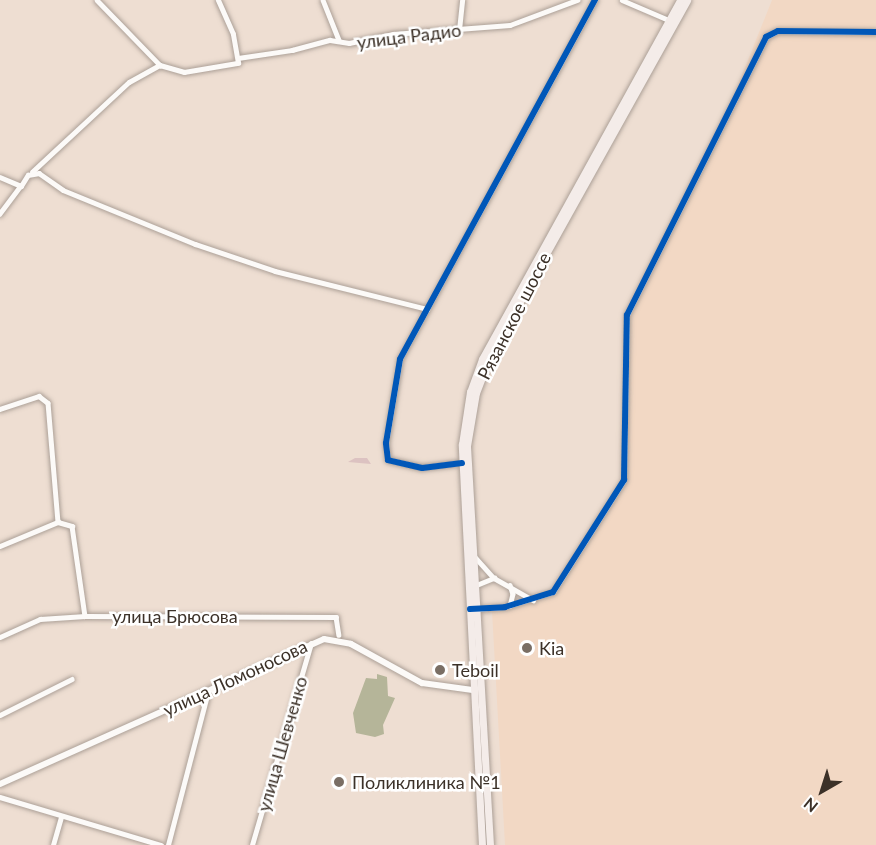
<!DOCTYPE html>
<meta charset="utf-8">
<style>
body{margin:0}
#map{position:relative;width:876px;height:845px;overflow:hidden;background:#eeded2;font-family:Lato,sans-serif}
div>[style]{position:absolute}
.built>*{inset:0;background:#f2d8c4}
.green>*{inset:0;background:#dcc2c1}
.water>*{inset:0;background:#b5b599}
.roads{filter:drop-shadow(0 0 2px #aca097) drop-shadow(0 0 2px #aca097)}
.street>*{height:4.5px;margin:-2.25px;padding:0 2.25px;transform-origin:2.25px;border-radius:2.25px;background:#fcfaf8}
.secondary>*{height:6px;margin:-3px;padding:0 3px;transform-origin:3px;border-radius:3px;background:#fcfaf8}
.primary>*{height:7px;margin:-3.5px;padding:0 3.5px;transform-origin:3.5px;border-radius:3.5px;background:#f4ece9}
.cycleway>*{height:6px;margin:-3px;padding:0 3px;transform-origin:3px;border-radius:3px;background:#0057b8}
.dots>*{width:16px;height:16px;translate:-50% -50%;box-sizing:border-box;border:3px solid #fff;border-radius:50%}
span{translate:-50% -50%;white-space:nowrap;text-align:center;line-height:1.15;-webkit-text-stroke:5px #fff;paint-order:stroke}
.street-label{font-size:18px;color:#3c3128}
.poi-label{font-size:18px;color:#3c3128}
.left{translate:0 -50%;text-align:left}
.north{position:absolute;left:792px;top:761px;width:60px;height:60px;-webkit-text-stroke:4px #fff;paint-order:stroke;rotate:219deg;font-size:16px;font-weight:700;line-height:24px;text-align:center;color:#3c3128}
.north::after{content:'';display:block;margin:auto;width:21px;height:27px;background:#3c3128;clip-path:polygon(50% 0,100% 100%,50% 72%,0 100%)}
</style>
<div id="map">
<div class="built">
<i style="clip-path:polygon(772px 0,876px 0,876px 845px,505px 845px,492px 611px,552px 597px,624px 477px,627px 315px,711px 152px)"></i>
</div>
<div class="green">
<i style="clip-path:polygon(355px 458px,367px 458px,371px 464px,348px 462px)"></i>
</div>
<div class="water">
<i style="clip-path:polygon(377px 674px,387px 677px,388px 696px,395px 698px,383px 725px,384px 734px,375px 737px,356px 733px,353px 713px,366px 678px,377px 679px)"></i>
</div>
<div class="roads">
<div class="street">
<i style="left:97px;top:0;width:91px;rotate:45.9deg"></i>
<i style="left:160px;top:65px;width:25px;rotate:16deg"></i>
<i style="left:184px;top:72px;width:55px;rotate:-9.5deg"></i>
<i style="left:238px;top:63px;width:29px;rotate:-100deg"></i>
<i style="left:233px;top:34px;width:37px;rotate:-114deg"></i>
<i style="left:323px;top:0;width:43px;rotate:68.2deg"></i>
<i style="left:622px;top:0;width:51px;rotate:23.1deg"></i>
<i style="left:459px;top:30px;width:30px;rotate:-84deg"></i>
<i style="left:238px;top:58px;width:55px;rotate:-8.4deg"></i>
<i style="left:292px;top:50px;width:39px;rotate:-15deg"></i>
<i style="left:330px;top:40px;width:19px;rotate:9deg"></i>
<i style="left:349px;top:43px;width:45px;rotate:-11.6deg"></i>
<i style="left:393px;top:34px;width:117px;rotate:-4.4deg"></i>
<i style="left:510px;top:25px;width:72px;rotate:-20.5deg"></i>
<i style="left:32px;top:172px;width:132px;rotate:-42.9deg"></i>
<i style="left:129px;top:82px;width:35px;rotate:-29deg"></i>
<i style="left:0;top:177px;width:23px;rotate:23deg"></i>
<i style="left:21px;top:186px;width:35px;rotate:127deg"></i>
<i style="left:21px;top:186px;width:13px;rotate:-58deg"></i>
<i style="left:28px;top:175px;width:11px;rotate:-10deg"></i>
<i style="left:39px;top:173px;width:29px;rotate:35deg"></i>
<i style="left:63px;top:190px;width:143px;rotate:22.2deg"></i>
<i style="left:195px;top:244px;width:84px;rotate:18.6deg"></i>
<i style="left:275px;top:271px;width:157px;rotate:14deg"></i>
<i style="left:0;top:409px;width:41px;rotate:-18.4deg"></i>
<i style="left:39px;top:396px;width:11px;rotate:38deg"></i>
<i style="left:48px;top:403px;width:119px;rotate:85.2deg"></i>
<i style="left:462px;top:463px;width:40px;rotate:172.9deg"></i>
<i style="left:422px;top:468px;width:35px;rotate:-167deg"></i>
<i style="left:388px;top:460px;width:17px;rotate:-97deg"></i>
<i style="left:386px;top:443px;width:85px;rotate:-80.5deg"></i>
<i style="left:400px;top:359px;width:409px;rotate:-61.5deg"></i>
<i style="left:0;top:546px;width:63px;rotate:-22.5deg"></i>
<i style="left:58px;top:522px;width:15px;rotate:16deg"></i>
<i style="left:72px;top:526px;width:91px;rotate:81.8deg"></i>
<i style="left:475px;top:557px;width:28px;rotate:48deg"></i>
<i style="left:510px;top:585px;width:9px;rotate:72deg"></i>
<i style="left:513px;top:594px;width:12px;rotate:104deg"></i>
<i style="left:474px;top:586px;width:22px;rotate:-22deg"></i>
<i style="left:494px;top:578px;width:45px;rotate:29.4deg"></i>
<i style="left:475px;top:609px;width:30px;rotate:-4deg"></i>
<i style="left:505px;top:607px;width:50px;rotate:-17.4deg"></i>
<i style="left:553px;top:592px;width:133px;rotate:-57.6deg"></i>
<i style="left:624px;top:480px;width:165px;rotate:-89deg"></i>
<i style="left:627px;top:315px;width:311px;rotate:-63.4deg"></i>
<i style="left:766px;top:37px;width:13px;rotate:-27deg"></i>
<i style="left:778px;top:31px;width:98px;rotate:0.6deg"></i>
<i style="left:0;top:637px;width:44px;rotate:-24.2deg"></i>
<i style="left:40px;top:619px;width:45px;rotate:-3.8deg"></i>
<i style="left:85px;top:616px;width:251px;rotate:0.2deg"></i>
<i style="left:336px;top:617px;width:18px;rotate:81deg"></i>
<i style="left:0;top:715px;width:80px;rotate:-26.6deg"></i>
<i style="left:0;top:797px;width:168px;rotate:16.6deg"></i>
<i style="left:53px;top:845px;width:29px;rotate:-74deg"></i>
<i style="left:168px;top:845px;width:159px;rotate:-75.4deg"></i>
<i style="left:252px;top:845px;width:210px;rotate:-73.7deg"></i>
</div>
<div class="secondary">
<i style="left:0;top:784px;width:355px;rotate:-24.1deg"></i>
<i style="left:324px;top:639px;width:27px;rotate:10deg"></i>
<i style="left:351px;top:644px;width:81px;rotate:28.8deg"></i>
<i style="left:422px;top:683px;width:51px;rotate:7.8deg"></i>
</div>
<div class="primary">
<i style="left:482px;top:845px;width:401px;rotate:-92.9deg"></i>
<i style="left:462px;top:444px;width:53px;rotate:-81.3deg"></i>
<i style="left:470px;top:392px;width:35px;rotate:-70deg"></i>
<i style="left:482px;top:359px;width:410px;rotate:-61.1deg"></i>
<i style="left:490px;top:845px;width:400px;rotate:-93.3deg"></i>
<i style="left:467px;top:446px;width:54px;rotate:-80.4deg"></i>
<i style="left:476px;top:393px;width:33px;rotate:-69deg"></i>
<i style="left:488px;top:362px;width:94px;rotate:-62.1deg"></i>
<i style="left:532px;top:279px;width:319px;rotate:-60.9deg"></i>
</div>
</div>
<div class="cycleway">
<i style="left:462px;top:463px;width:40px;rotate:172.9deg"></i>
<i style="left:422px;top:468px;width:35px;rotate:-167deg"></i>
<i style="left:388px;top:460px;width:17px;rotate:-97deg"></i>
<i style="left:386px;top:443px;width:85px;rotate:-80.5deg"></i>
<i style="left:400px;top:359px;width:409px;rotate:-61.5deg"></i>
<i style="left:470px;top:609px;width:35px;rotate:-3deg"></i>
<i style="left:505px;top:607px;width:50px;rotate:-17.4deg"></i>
<i style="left:553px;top:592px;width:133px;rotate:-57.6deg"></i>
<i style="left:624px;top:480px;width:165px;rotate:-89deg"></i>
<i style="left:627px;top:315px;width:311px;rotate:-63.4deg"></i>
<i style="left:766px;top:37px;width:13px;rotate:-27deg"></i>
<i style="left:778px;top:31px;width:98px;rotate:0.6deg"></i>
</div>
<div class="dots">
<i style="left:527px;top:648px;background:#7a6e64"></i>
<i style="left:440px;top:670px;background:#7a6e64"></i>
<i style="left:339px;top:782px;background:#7a6e64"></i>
</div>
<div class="street-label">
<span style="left:409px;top:36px;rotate:-7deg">улица Радио</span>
<span style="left:514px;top:316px;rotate:-63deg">Рязанское шоссе</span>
<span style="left:175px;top:616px">улица Брюсова</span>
<span style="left:235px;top:678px;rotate:-25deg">улица Ломоносова</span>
<span style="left:282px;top:744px;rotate:-74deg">улица Шевченко</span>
</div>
<div class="poi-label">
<span class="left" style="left:539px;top:648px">Kia</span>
<span class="left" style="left:452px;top:670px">Teboil</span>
<span class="left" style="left:352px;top:782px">Поликлиника №1</span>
</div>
<div class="north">N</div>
</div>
